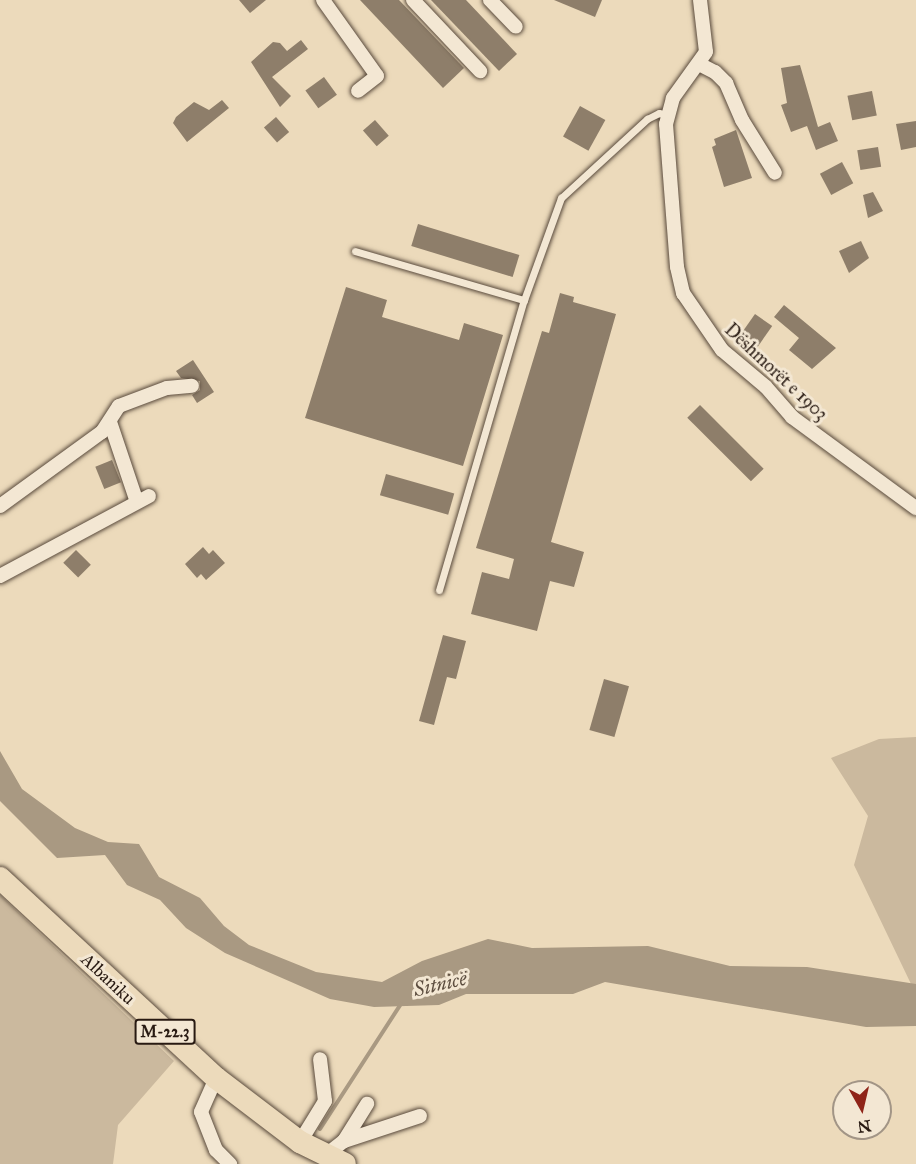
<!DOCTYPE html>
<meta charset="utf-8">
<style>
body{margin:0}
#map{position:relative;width:916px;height:1164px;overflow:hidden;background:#ecdabb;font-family:"IM FELL Great Primer",serif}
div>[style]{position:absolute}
.green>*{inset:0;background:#cbb99e}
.water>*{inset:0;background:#a99982}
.stream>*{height:4px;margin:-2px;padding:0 2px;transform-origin:2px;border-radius:2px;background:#a99982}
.building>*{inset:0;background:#8e7e6a;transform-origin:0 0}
.roads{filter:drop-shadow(0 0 2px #594a3c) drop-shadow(0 0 2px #594a3c)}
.lane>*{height:7px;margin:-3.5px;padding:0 3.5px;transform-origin:3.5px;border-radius:3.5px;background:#f3e7d3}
.street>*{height:14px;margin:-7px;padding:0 7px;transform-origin:7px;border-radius:7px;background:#f3e7d3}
.primary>*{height:22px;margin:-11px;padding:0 11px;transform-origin:11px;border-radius:11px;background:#ecdabb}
span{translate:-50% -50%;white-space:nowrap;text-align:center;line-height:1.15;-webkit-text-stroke:6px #f3e7d3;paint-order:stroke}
.shield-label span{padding:2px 4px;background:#f3e7d3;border:2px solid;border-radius:4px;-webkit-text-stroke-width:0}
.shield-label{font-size:16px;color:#281a12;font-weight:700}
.street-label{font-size:18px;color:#281a12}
.water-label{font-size:20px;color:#5c4d3f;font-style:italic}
.north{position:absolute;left:832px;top:1080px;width:60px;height:60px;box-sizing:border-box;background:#f3e7d3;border:2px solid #a29586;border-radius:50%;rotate:172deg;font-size:16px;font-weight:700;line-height:24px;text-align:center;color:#281a12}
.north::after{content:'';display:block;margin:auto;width:21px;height:27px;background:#8f2418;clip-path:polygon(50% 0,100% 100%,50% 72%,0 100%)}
</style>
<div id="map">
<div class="green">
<i style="clip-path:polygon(916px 737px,916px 984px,911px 984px,854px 865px,868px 816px,831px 758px,879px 739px)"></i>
<i style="clip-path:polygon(0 895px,174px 1061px,118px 1125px,113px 1164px,0 1164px)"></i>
</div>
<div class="water">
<i style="clip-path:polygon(0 751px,22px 789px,75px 828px,108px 842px,139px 844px,159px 877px,200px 898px,224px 926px,249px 945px,316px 972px,382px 982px,422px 961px,488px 939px,532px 948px,648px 946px,730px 966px,807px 967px,916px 984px,916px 1026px,866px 1027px,605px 982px,573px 994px,466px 994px,439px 1005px,374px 1007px,330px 999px,225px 953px,186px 928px,160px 900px,127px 885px,105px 855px,57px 858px,0 801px)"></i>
</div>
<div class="stream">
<i style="left:320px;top:1129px;width:149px;rotate:-57.1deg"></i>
</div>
<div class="building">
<i style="clip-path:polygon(239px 0,266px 0,250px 13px)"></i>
<i style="clip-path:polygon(360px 0,399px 0,464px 68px,443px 88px)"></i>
<i style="clip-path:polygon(431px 0,466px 0,517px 54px,499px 71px)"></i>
<i style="clip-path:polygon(554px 0,602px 0,595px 17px)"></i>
<i style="clip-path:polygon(301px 40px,308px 49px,272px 77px,291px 96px,280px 107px,251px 62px,273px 42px,280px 43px,287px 51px)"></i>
<i style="clip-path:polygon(800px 65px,818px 127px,830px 122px,838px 141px,816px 150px,807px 126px,791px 132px,781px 105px,787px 103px,781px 68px)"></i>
<i style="left:324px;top:77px;width:22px;height:23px;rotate:54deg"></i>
<i style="left:872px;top:91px;width:25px;height:25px;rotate:79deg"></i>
<i style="clip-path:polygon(222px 100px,229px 108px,187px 142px,173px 123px,176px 117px,194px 102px,209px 110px)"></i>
<i style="left:580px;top:106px;width:29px;height:35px;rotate:29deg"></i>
<i style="left:276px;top:117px;width:20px;height:16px;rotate:49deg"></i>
<i style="left:375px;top:120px;width:21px;height:16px;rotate:49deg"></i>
<i style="clip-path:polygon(916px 121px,916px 147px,901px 150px,896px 124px)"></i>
<i style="clip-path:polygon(736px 130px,752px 178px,724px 187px,712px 147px,716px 145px,714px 139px)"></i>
<i style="left:878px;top:147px;width:20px;height:21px;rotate:81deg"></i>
<i style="left:842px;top:162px;width:24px;height:25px;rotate:62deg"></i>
<i style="clip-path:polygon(873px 192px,883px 211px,868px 218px,863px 195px)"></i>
<i style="left:418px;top:224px;width:106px;height:23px;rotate:17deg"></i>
<i style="clip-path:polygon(861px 241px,869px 258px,849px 273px,839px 251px)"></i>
<i style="clip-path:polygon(346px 287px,387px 300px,382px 317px,459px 340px,464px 323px,503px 335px,463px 466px,305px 418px)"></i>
<i style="clip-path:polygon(560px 293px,574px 297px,573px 302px,616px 314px,551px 542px,584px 552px,574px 587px,550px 581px,537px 631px,471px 614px,482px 572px,509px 579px,514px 559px,476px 548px,542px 331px,549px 333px)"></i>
<i style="clip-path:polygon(784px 305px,836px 348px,812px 369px,789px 350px,799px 338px,774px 317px)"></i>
<i style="left:755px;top:314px;width:21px;height:34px;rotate:35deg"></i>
<i style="clip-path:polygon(193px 360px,214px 392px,197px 403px,192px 395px,200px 390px,200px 381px,181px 378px,176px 371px)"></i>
<i style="left:700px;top:405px;width:90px;height:18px;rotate:45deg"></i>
<i style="left:112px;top:460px;width:24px;height:18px;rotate:68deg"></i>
<i style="left:386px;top:474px;width:71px;height:22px;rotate:16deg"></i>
<i style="clip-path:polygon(203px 547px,209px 554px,213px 550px,225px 563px,206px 580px,201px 574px,197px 578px,185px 564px)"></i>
<i style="left:76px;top:550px;width:21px;height:18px;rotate:45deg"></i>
<i style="clip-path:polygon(443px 635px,466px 641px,456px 679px,447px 677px,434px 725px,419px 721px)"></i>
<i style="left:604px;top:679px;width:26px;height:53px;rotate:16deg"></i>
</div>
<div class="roads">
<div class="lane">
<i style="left:355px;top:251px;width:176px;rotate:16.2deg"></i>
<i style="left:439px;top:590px;width:302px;rotate:-73.7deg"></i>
<i style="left:524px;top:300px;width:109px;rotate:-70.1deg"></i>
<i style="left:561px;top:198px;width:117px;rotate:-42.6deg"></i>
<i style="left:647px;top:119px;width:13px;rotate:-27deg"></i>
<i style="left:659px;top:113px;width:8px;rotate:14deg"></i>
</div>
<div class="street">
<i style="left:323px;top:0;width:93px;rotate:54.6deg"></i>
<i style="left:377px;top:76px;width:24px;rotate:142deg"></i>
<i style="left:413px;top:0;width:98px;rotate:46.7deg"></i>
<i style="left:490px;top:0;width:37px;rotate:46deg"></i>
<i style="left:700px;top:0;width:52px;rotate:83.4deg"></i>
<i style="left:706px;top:52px;width:57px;rotate:125.7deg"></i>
<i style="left:673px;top:98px;width:27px;rotate:105deg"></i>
<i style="left:666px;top:124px;width:143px;rotate:85.6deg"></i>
<i style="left:677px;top:267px;width:27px;rotate:77deg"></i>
<i style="left:683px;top:293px;width:69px;rotate:55.6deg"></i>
<i style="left:722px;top:350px;width:57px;rotate:40.1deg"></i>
<i style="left:766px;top:387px;width:40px;rotate:49deg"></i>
<i style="left:792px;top:417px;width:154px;rotate:36.3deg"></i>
<i style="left:699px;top:64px;width:18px;rotate:27deg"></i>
<i style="left:715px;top:72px;width:16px;rotate:45deg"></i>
<i style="left:726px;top:83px;width:40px;rotate:66.6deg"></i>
<i style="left:742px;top:120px;width:62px;rotate:58.1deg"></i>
<i style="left:110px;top:422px;width:84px;rotate:71.4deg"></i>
<i style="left:0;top:506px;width:126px;rotate:-36deg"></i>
<i style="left:102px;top:432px;width:31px;rotate:-57deg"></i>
<i style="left:119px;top:406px;width:51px;rotate:-20.6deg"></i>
<i style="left:167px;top:388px;width:25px;rotate:-5deg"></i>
<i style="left:0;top:576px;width:169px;rotate:-28.2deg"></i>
<i style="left:216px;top:1078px;width:37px;rotate:114deg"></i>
<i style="left:201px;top:1112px;width:41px;rotate:68.5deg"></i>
<i style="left:216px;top:1150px;width:20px;rotate:45deg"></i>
<i style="left:344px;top:1141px;width:44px;rotate:-58.1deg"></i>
<i style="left:300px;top:1142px;width:48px;rotate:-58.6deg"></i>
<i style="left:325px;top:1101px;width:42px;rotate:-96.8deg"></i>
<i style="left:326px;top:1155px;width:23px;rotate:-38deg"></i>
<i style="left:344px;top:1141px;width:80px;rotate:-18.2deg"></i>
</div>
<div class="primary">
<i style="left:0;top:878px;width:294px;rotate:42.8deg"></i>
<i style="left:216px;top:1078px;width:106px;rotate:37.3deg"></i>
<i style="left:300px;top:1142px;width:50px;rotate:26.1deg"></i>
</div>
</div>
<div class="shield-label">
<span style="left:165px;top:1032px">M-22.3</span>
</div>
<div class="street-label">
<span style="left:776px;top:372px;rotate:43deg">Dëshmorët e 1903</span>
<span style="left:108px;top:979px;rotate:43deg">Albaniku</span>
</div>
<div class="water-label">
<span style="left:440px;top:984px;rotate:-13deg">Sitnicë</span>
</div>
<div class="north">N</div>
</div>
